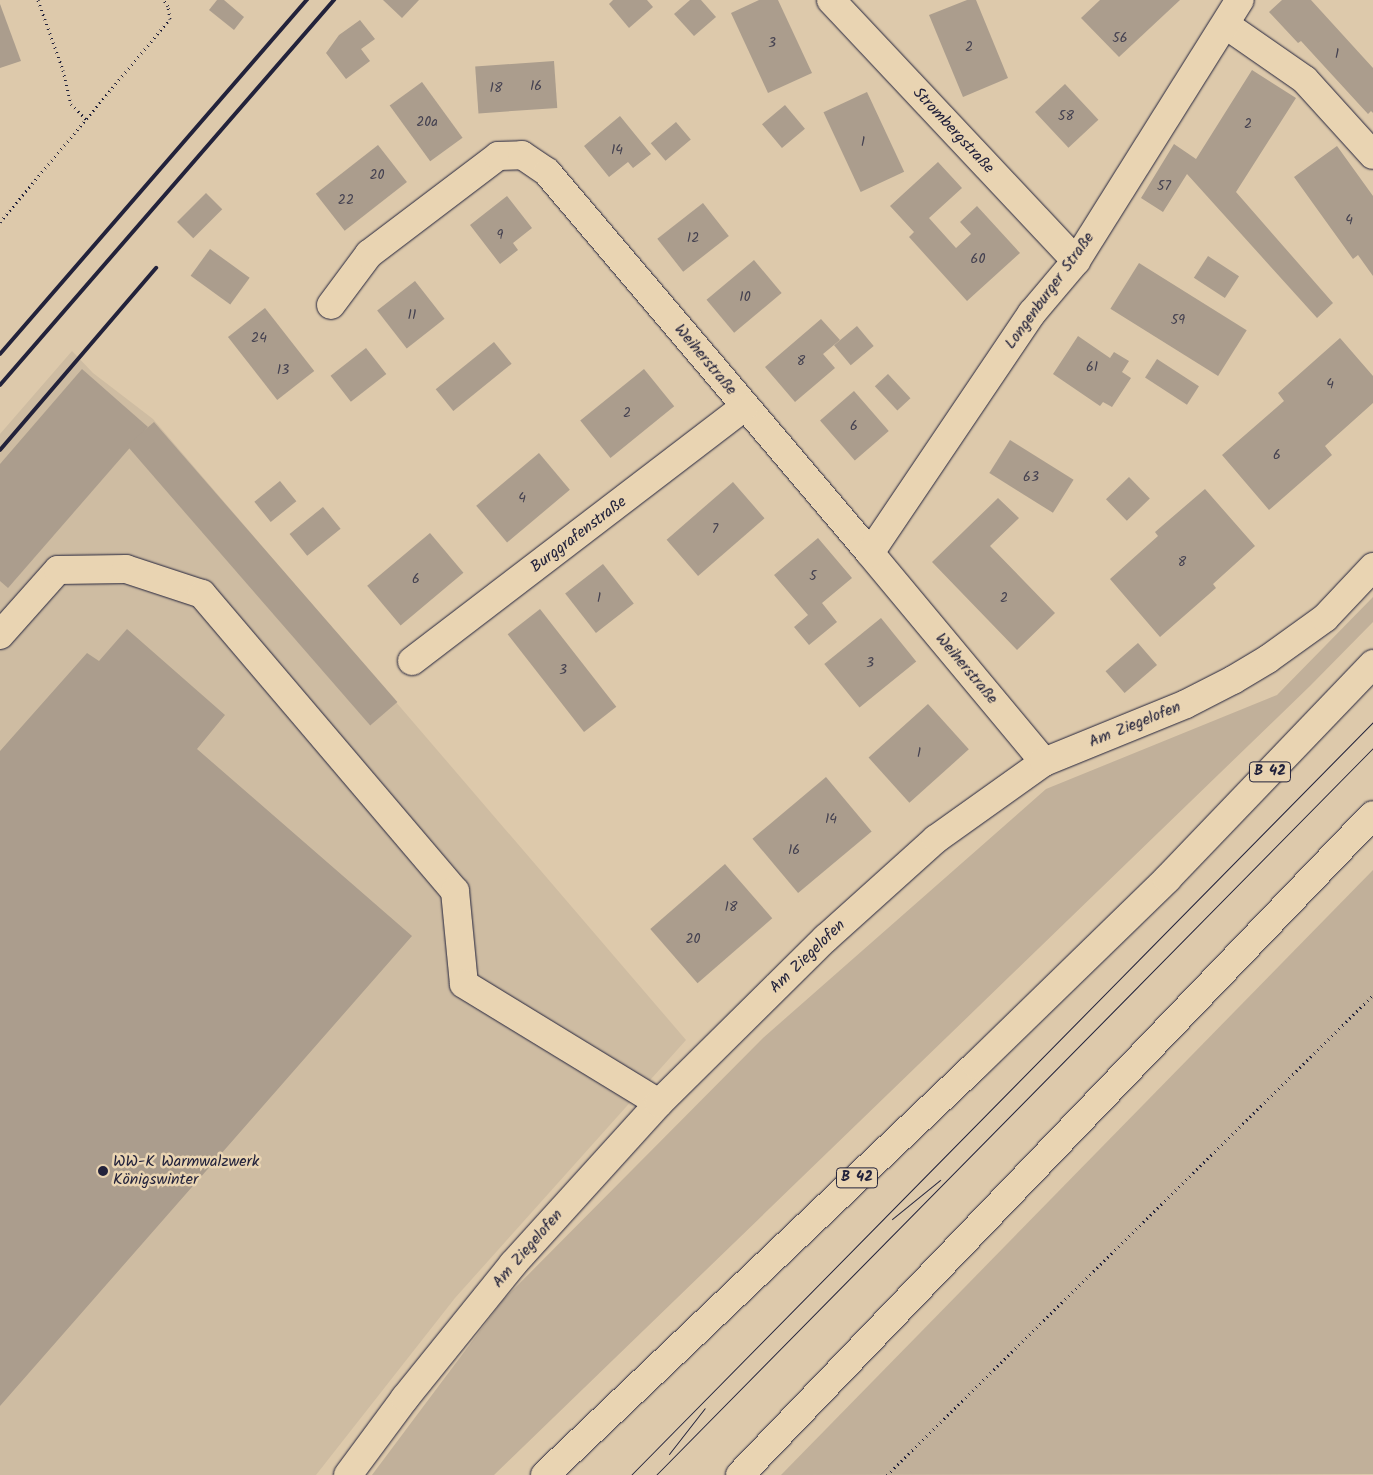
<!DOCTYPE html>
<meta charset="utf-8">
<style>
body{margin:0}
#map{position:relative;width:1373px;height:1475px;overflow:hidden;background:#ddc9ab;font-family:Kalam,sans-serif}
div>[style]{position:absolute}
.built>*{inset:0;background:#cebca2}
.green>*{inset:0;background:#c1b09a}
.building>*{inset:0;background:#ab9d8d;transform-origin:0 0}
.path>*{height:3px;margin-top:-1.5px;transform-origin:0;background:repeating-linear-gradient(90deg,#22223b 0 1px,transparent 0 5px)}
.roads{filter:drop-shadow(0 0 1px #22223b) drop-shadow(0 0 1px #22223b)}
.minor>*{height:28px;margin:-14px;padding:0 14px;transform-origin:14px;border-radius:14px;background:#e9d4b2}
.highway>*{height:28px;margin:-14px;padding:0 14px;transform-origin:14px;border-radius:14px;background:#e9d4b2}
.tram>*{height:1px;margin:-0.5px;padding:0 0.5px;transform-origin:0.5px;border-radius:0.5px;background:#22223b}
.rail>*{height:4px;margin:-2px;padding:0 2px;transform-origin:2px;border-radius:2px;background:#22223b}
.dots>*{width:14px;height:14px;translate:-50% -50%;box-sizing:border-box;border:2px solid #e9d4b2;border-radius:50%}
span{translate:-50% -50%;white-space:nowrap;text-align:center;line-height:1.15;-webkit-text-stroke:5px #e9d4b2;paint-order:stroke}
.number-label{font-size:14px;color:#444150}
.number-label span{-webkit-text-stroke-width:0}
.shield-label span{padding:1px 4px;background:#e9d4b2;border:1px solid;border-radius:4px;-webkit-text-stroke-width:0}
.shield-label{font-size:15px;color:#22223b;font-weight:700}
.street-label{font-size:16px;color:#22223b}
.poi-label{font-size:16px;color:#22223b}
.left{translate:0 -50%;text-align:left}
</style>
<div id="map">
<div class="built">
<i style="clip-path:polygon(72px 351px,93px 373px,153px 419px,686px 1040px,455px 1298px,316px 1475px,0 1475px,0 434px)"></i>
</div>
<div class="green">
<i style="clip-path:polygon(1373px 597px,1373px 622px,1310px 686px,494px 1475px,372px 1475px,503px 1300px,763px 1038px,1046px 789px,1277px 695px)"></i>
<i style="clip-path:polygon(1373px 870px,1373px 1474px,781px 1475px)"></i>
</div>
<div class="building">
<i style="clip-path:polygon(217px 0,224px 0,244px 17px,234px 30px,209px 10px)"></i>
<i style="clip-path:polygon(383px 0,419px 0,402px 18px)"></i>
<i style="clip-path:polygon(613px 0,647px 0,653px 7px,629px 28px,609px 4px)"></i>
<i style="clip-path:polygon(690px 0,701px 0,716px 17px,694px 36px,674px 14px)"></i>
<i style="clip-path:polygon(759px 0,778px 0,812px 73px,768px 93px,731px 13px)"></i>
<i style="clip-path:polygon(967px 0,976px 0,1008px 78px,963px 97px,929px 15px)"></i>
<i style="clip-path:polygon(1100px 0,1180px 0,1119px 57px,1081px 18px)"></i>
<i style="clip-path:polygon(1282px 0,1311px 0,1373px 68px,1373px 113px,1371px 111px,1368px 114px,1301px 41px,1298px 43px,1269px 12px)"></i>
<i style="clip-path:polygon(0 4px,21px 61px,0 68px)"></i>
<i style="clip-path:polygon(360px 20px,375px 39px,361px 49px,370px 61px,346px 79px,326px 53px,339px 35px)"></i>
<i style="left:554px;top:61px;width:47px;height:79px;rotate:86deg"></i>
<i style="clip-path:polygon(1252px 70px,1296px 98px,1236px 192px,1333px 303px,1317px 318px,1187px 174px,1163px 212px,1141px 198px,1174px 144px,1196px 159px)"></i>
<i style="left:422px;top:82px;width:69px;height:40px;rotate:54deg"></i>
<i style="left:1065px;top:84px;width:49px;height:41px;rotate:47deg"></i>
<i style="left:867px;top:92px;width:88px;height:48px;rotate:65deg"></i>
<i style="left:785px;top:105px;width:31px;height:30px;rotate:50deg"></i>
<i style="clip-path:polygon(620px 116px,651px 154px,633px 168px,628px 162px,609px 177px,584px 146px)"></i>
<i style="left:676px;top:122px;width:23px;height:33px;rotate:50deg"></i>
<i style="left:378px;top:145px;width:47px;height:79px;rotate:52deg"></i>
<i style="clip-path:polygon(1337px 146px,1373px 196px,1373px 276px,1358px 255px,1353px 259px,1294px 177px)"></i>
<i style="clip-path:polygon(938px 162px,962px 188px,929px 218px,956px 248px,971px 234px,960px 222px,977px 206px,1020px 253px,967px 301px,909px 237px,914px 232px,890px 206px)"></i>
<i style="left:206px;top:193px;width:23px;height:41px;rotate:45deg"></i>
<i style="clip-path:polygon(507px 196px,532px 228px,513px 243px,518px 250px,500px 264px,470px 225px)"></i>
<i style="left:703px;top:203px;width:42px;height:58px;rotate:52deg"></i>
<i style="left:210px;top:249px;width:49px;height:33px;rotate:36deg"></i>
<i style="left:1208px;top:256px;width:37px;height:26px;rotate:33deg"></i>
<i style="left:754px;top:260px;width:43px;height:62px;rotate:50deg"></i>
<i style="left:1139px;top:263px;width:127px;height:54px;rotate:32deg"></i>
<i style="left:415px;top:281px;width:48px;height:48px;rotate:52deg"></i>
<i style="left:265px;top:308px;width:80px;height:47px;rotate:52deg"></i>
<i style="clip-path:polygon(821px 319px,840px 340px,823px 354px,835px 368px,795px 402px,765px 367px)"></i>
<i style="left:857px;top:326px;width:26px;height:30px;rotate:50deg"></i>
<i style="clip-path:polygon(1078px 336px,1110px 358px,1114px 352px,1129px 361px,1122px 372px,1131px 378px,1112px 407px,1103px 402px,1100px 406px,1053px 374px)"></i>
<i style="clip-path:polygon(1340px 338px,1373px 376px,1373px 403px,1325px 446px,1332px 455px,1269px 510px,1222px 455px,1284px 401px,1278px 393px)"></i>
<i style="left:494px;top:342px;width:28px;height:75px;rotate:51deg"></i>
<i style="left:366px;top:348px;width:33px;height:45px;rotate:52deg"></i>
<i style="left:1157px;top:359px;width:50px;height:22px;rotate:33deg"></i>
<i style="clip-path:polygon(82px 369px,148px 427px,8px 588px,0 581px,0 464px)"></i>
<i style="left:644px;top:369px;width:48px;height:82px;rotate:51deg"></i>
<i style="left:888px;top:374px;width:33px;height:18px;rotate:47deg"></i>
<i style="left:854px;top:391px;width:53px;height:45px;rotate:49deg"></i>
<i style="left:154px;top:422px;width:371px;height:36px;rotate:49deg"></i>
<i style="left:1010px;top:440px;width:75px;height:39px;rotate:32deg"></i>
<i style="left:539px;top:453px;width:48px;height:82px;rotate:50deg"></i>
<i style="left:1129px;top:477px;width:30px;height:32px;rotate:46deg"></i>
<i style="left:280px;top:481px;width:26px;height:33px;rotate:51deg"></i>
<i style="left:733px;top:482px;width:48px;height:88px;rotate:49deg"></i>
<i style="clip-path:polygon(1205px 489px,1255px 546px,1213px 584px,1216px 588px,1160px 637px,1110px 579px,1158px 536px,1155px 532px)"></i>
<i style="clip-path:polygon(998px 498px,1019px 518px,990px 546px,1055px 613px,1017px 650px,932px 562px)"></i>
<i style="left:323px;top:507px;width:28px;height:43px;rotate:51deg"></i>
<i style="left:430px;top:533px;width:52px;height:82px;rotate:50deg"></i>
<i style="clip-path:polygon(818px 538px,852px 578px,822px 603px,837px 622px,809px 645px,794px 627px,808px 615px,774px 575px)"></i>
<i style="left:603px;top:564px;width:50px;height:48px;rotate:52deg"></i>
<i style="left:540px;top:609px;width:124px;height:41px;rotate:52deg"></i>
<i style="left:881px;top:618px;width:56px;height:73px;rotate:51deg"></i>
<i style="clip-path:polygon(127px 629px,225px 715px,197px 749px,412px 936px,0 1406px,0 751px,87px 653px,99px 661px)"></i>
<i style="left:1138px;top:643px;width:29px;height:43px;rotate:49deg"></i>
<i style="left:928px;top:704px;width:61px;height:80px;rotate:48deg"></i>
<i style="left:826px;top:777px;width:71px;height:96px;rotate:50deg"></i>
<i style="left:725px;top:864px;width:72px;height:99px;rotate:49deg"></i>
</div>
<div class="path">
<i style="left:38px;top:0;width:74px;rotate:70.3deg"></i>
<i style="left:63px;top:70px;width:35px;rotate:77deg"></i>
<i style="left:71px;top:104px;width:23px;rotate:45deg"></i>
<i style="left:0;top:222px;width:265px;rotate:-50.1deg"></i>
<i style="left:170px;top:19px;width:13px;rotate:-99deg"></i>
<i style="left:168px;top:6px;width:7px;rotate:-124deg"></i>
<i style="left:887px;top:1475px;width:683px;rotate:-44.64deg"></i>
</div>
<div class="roads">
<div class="minor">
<i style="left:831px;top:0;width:358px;rotate:46.8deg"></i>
<i style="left:1226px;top:25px;width:96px;rotate:34.8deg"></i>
<i style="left:1305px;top:80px;width:101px;rotate:47.8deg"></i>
<i style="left:331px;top:305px;width:64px;rotate:-53.3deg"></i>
<i style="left:369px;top:254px;width:162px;rotate:-37.2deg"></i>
<i style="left:498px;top:156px;width:24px;rotate:-2deg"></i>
<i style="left:522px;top:155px;width:30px;rotate:34deg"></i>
<i style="left:547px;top:172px;width:499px;rotate:49.7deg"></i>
<i style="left:870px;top:553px;width:272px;rotate:50.2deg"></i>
<i style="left:870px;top:553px;width:290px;rotate:-56deg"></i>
<i style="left:1032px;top:313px;width:68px;rotate:-49.8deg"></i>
<i style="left:1076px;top:261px;width:308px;rotate:-57.9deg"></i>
<i style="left:0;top:635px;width:87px;rotate:-48.3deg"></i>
<i style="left:58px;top:570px;width:68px;rotate:-0.8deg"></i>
<i style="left:126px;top:569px;width:80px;rotate:18.2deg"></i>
<i style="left:202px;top:594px;width:390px;rotate:49.6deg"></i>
<i style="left:455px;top:891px;width:93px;rotate:84.5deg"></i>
<i style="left:464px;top:984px;width:228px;rotate:31.4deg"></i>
<i style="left:412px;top:661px;width:418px;rotate:-37.4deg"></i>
<i style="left:348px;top:1475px;width:96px;rotate:-53.5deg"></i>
<i style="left:405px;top:1398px;width:172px;rotate:-51.1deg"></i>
<i style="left:513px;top:1264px;width:217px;rotate:-47.8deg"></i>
<i style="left:659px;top:1103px;width:235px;rotate:-44.7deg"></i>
<i style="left:826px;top:938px;width:148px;rotate:-42deg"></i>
<i style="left:936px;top:839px;width:133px;rotate:-35.5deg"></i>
<i style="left:1044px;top:762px;width:153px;rotate:-22.2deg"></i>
<i style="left:1186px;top:704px;width:53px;rotate:-27.1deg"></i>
<i style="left:1233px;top:680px;width:41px;rotate:-31deg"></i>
<i style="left:1268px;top:659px;width:70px;rotate:-35.7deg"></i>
<i style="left:1325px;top:618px;width:70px;rotate:-46.7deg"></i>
</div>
<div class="highway">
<i style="left:545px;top:1475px;width:595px;rotate:-43.57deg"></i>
<i style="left:976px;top:1065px;width:267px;rotate:-44.2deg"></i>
<i style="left:1167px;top:879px;width:298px;rotate:-46.2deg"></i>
<i style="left:740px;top:1475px;width:914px;rotate:-46.2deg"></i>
</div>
</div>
<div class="tram">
<i style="left:892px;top:1219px;width:62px;rotate:-39.1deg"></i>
<i style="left:669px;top:1454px;width:58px;rotate:-52deg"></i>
<i style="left:631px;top:1475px;width:1057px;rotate:-45.42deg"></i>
<i style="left:656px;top:1475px;width:1021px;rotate:-45.4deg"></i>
</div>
<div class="rail">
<i style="left:0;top:354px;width:469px;rotate:-49.1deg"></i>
<i style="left:0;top:385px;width:510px;rotate:-49.06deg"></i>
<i style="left:0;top:450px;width:240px;rotate:-49.4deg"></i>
</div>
<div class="dots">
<i style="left:103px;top:1171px;background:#22223b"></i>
</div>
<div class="number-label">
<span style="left:1120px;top:38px">56</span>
<span style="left:772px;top:43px">3</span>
<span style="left:969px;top:47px">2</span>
<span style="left:1337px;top:54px">1</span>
<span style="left:536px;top:86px">16</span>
<span style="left:496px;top:88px">18</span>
<span style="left:1066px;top:116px">58</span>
<span style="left:427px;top:122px">20a</span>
<span style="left:1248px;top:124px">2</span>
<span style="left:863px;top:142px">1</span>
<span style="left:617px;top:150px">14</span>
<span style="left:377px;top:175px">20</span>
<span style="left:1164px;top:186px">57</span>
<span style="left:346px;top:200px">22</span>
<span style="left:1349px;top:220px">4</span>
<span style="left:500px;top:235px">9</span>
<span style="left:693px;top:238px">12</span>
<span style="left:978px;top:259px">60</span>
<span style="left:745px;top:297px">10</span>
<span style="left:412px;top:315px">11</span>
<span style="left:1178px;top:320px">59</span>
<span style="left:259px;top:338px">24</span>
<span style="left:801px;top:361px">8</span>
<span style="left:1092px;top:367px">61</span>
<span style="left:283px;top:370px">13</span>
<span style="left:1330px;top:384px">4</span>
<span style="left:627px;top:413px">2</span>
<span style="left:854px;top:426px">6</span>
<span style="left:1277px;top:455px">6</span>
<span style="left:1031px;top:477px">63</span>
<span style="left:522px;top:498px">4</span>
<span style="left:715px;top:529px">7</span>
<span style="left:1182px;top:562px">8</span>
<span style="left:813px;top:576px">5</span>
<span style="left:416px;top:579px">6</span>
<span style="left:599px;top:598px">1</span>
<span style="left:1004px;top:598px">2</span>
<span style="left:870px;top:663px">3</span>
<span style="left:563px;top:670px">3</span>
<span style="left:919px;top:753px">1</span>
<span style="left:831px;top:819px">14</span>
<span style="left:794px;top:850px">16</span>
<span style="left:731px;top:907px">18</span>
<span style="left:693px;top:939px">20</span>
</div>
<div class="shield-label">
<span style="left:1270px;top:772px">B 42</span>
<span style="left:857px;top:1178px">B 42</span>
</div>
<div class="street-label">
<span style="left:953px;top:131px;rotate:47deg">Strombergstraße</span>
<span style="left:1050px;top:291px;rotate:-54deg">Longenburger Straße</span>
<span style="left:705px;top:360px;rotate:50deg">Weiherstraße</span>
<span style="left:579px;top:535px;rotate:-37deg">Burggrafenstraße</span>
<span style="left:966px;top:669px;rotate:50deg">Weiherstraße</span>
<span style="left:1135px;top:725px;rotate:-22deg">Am Ziegelofen</span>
<span style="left:808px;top:957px;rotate:-44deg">Am Ziegelofen</span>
<span style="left:528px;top:1249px;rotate:-49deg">Am Ziegelofen</span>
</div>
<div class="poi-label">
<span class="left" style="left:113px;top:1171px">WW-K Warmwalzwerk<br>Königswinter</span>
</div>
</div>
